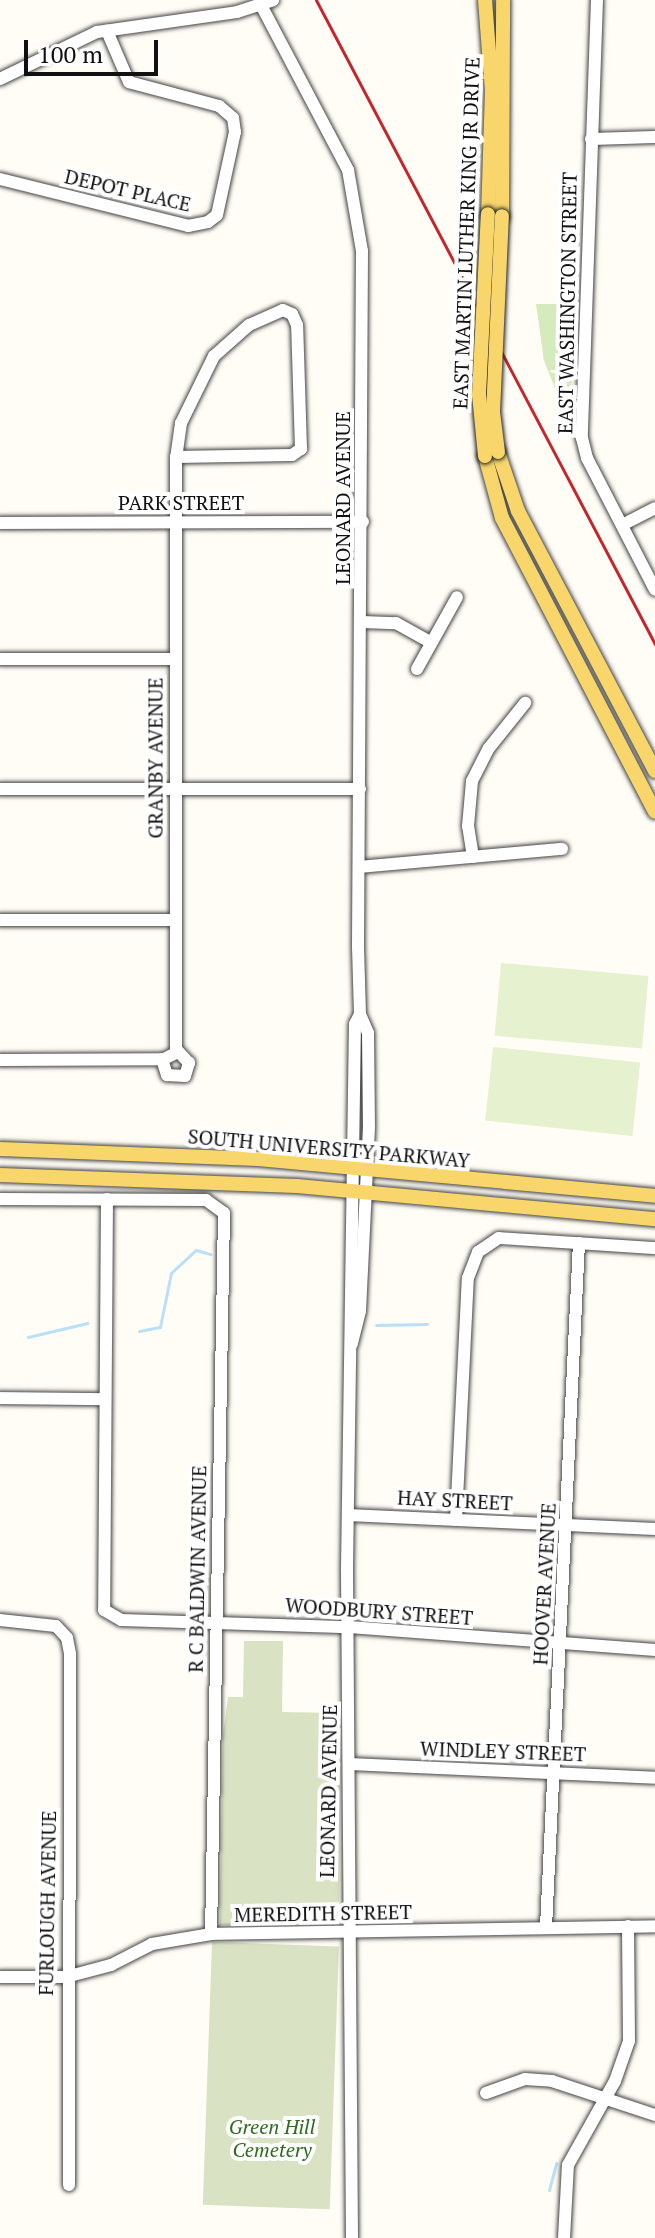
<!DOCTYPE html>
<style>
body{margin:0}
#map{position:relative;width:655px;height:2238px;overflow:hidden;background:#fffdf5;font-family:"PT Serif",serif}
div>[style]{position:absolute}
.green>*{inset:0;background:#d5ebbd}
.cemetery>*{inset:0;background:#d9e3c4;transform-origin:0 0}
.pitch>*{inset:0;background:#e6f2cf;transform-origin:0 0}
.stream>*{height:3px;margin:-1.5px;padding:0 1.5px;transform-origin:1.5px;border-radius:1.5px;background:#b9e0f7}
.roads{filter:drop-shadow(0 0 2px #444) drop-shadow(0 0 2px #444)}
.minor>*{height:12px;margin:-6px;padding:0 6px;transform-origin:6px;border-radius:6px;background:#fff}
.major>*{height:14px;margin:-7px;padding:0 7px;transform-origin:7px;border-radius:7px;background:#f9d66b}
.rail>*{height:3px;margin:-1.5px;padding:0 1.5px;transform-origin:1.5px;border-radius:1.5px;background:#c4262e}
.bridges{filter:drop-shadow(0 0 2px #222) drop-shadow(0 0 2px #222)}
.major-bridge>*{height:14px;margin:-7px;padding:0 7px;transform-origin:7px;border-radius:7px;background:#f9d66b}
span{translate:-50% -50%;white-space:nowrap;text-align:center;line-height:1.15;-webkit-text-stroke:8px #fff;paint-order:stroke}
.street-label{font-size:20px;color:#111}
.park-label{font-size:20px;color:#2f6b1f;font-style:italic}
.scale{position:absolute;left:24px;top:40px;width:134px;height:36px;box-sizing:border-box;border:4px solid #111;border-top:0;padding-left:10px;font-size:24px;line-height:28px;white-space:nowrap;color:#111;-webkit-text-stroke:6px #fff;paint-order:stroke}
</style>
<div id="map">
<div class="green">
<i style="clip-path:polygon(536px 304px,575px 304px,570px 425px,544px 361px)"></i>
</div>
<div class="cemetery">
<i style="clip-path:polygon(244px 1641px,283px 1641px,282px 1712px,341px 1713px,339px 1925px,220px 1925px,223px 1736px,228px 1697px,243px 1697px)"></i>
<i style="left:212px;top:1942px;width:127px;height:263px;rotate:2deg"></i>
</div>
<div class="pitch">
<i style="left:501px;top:963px;width:148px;height:73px;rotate:5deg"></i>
<i style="left:493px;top:1047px;width:148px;height:74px;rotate:6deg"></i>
</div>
<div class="stream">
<i style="left:376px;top:1325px;width:51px;rotate:-1.1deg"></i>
<i style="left:139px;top:1331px;width:21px;rotate:-11deg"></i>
<i style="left:160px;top:1327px;width:55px;rotate:-78.5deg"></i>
<i style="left:171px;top:1273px;width:34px;rotate:-43deg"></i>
<i style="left:196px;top:1250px;width:15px;rotate:16deg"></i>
<i style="left:28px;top:1337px;width:61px;rotate:-13.3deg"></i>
<i style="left:549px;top:2190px;width:28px;rotate:-75deg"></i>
</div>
<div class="roads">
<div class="minor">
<i style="left:597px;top:0;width:438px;rotate:92deg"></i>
<i style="left:582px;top:438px;width:21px;rotate:76deg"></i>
<i style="left:587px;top:458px;width:148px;rotate:62.7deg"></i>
<i style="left:261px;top:5px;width:187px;rotate:62.2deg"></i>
<i style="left:348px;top:170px;width:82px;rotate:80.2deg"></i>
<i style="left:362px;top:251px;width:696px;rotate:90.33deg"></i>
<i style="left:358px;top:947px;width:67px;rotate:88.3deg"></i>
<i style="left:360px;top:1014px;width:21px;rotate:67deg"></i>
<i style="left:368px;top:1033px;width:94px;rotate:89.4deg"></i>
<i style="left:369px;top:1127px;width:184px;rotate:92.8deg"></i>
<i style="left:360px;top:1311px;width:34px;rotate:104deg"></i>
<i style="left:0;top:79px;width:108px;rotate:-25.9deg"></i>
<i style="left:97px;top:32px;width:141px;rotate:-8.1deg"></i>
<i style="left:237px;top:12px;width:38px;rotate:-18deg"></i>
<i style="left:591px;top:139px;width:64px;rotate:-1.8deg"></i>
<i style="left:0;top:179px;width:194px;rotate:14deg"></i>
<i style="left:188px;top:226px;width:20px;rotate:-11deg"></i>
<i style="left:208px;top:222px;width:11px;rotate:-38deg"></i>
<i style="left:217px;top:215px;width:85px;rotate:-77.8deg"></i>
<i style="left:235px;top:132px;width:14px;rotate:-98deg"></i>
<i style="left:233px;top:118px;width:18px;rotate:-139deg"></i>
<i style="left:219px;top:106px;width:93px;rotate:-165.1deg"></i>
<i style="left:129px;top:82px;width:56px;rotate:-113.3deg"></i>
<i style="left:0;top:523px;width:363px;rotate:-0.2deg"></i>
<i style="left:622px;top:525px;width:37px;rotate:-27deg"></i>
<i style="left:362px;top:622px;width:34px;rotate:2deg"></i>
<i style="left:396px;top:623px;width:38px;rotate:29deg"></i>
<i style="left:0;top:659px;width:174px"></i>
<i style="left:417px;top:669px;width:82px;rotate:-60.9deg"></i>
<i style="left:0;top:789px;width:360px"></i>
<i style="left:473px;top:857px;width:31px;rotate:-99deg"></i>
<i style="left:468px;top:826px;width:45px;rotate:-84.9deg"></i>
<i style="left:472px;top:781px;width:37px;rotate:-63deg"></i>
<i style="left:489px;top:748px;width:58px;rotate:-51.3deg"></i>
<i style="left:359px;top:867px;width:204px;rotate:-5.1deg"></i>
<i style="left:0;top:920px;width:176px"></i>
<i style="left:162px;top:1059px;width:17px;rotate:73deg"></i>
<i style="left:167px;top:1075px;width:18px;rotate:3deg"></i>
<i style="left:185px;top:1076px;width:14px;rotate:-73deg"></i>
<i style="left:189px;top:1063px;width:18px;rotate:-133deg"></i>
<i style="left:0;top:1060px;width:164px;rotate:-0.3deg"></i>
<i style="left:164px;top:1059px;width:13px;rotate:-27deg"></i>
<i style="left:176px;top:1053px;width:596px;rotate:-90deg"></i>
<i style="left:176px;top:457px;width:116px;rotate:-1deg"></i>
<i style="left:292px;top:455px;width:11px;rotate:-34deg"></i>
<i style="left:301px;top:449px;width:124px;rotate:-91.8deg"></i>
<i style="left:297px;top:325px;width:12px;rotate:-114deg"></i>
<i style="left:292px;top:314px;width:10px;rotate:-156deg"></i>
<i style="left:283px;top:310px;width:37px;rotate:156deg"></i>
<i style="left:249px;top:325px;width:47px;rotate:138.5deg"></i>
<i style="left:214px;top:356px;width:75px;rotate:116.2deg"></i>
<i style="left:181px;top:423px;width:34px;rotate:98deg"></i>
<i style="left:0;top:1199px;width:206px;rotate:0.3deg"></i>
<i style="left:206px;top:1200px;width:22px;rotate:36deg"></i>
<i style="left:224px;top:1213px;width:721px;rotate:91.03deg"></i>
<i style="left:107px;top:1199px;width:411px;rotate:90.4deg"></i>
<i style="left:104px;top:1610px;width:20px;rotate:30deg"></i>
<i style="left:121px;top:1620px;width:228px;rotate:1.8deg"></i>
<i style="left:349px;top:1627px;width:307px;rotate:4.3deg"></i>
<i style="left:0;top:1398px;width:104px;rotate:0.6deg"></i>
<i style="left:348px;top:1515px;width:307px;rotate:2.6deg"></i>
<i style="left:456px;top:1520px;width:242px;rotate:-87.2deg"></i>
<i style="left:468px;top:1278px;width:28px;rotate:-69deg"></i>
<i style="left:478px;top:1252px;width:25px;rotate:-34deg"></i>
<i style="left:499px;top:1238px;width:156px;rotate:3.7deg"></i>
<i style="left:0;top:1620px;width:56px;rotate:6.1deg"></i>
<i style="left:56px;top:1626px;width:16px;rotate:47deg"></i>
<i style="left:67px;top:1638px;width:16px;rotate:79deg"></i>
<i style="left:70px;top:1654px;width:531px;rotate:90.11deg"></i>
<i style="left:350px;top:1764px;width:305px;rotate:2.6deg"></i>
<i style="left:546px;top:1927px;width:685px;rotate:-87.24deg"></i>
<i style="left:0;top:1977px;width:66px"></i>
<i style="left:66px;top:1977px;width:47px;rotate:-14.9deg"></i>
<i style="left:111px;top:1965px;width:46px;rotate:-27.1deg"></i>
<i style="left:152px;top:1944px;width:60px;rotate:-9.6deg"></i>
<i style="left:211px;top:1934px;width:444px;rotate:-1deg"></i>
<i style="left:486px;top:2093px;width:41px;rotate:-19.7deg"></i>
<i style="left:525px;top:2079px;width:27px;rotate:4deg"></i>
<i style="left:552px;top:2081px;width:108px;rotate:18.3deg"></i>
<i style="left:352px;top:2238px;width:670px;rotate:-90.43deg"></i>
<i style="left:347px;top:1568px;width:544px;rotate:-89.16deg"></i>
<i style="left:355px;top:1024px;width:11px;rotate:-63deg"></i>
<i style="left:564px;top:2238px;width:73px;rotate:-86.9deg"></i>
<i style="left:568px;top:2165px;width:96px;rotate:-60.8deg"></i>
<i style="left:615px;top:2081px;width:42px;rotate:-70.7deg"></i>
<i style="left:629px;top:2041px;width:115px;rotate:-90.5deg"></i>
</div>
<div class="major">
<i style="left:485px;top:0;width:90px;rotate:85.6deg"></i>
<i style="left:492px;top:90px;width:124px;rotate:91.8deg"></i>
<i style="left:502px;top:216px;width:216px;rotate:-89.7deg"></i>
<i style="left:498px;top:452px;width:62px;rotate:71.3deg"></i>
<i style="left:518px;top:511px;width:294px;rotate:62.2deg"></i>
<i style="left:485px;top:456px;width:64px;rotate:74.7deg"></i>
<i style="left:502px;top:518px;width:331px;rotate:62.5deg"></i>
<i style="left:0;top:1149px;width:258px;rotate:2.2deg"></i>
<i style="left:258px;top:1159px;width:399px;rotate:5.3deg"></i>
<i style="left:0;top:1175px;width:297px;rotate:2.1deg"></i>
<i style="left:297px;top:1186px;width:360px;rotate:5.3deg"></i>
</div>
</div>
<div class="rail">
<i style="left:316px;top:0;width:728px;rotate:62.24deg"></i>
</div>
<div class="bridges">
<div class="major-bridge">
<i style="left:498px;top:452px;width:40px;rotate:-97.1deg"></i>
<i style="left:493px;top:412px;width:196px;rotate:-87.4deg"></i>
<i style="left:485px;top:456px;width:61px;rotate:-95.6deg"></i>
<i style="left:479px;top:395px;width:181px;rotate:-87.2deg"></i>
</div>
</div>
<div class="street-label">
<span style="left:128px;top:190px;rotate:13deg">DEPOT PLACE</span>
<span style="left:466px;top:233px;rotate:-88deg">EAST MARTIN LUTHER KING JR DRIVE</span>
<span style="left:567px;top:303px;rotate:-89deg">EAST WASHINGTON STREET</span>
<span style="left:342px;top:498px;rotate:-90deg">LEONARD AVENUE</span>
<span style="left:181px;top:502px">PARK STREET</span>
<span style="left:155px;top:758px;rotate:-90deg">GRANBY AVENUE</span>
<span style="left:329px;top:1148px;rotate:5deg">SOUTH UNIVERSITY PARKWAY</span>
<span style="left:455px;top:1500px;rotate:3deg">HAY STREET</span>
<span style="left:197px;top:1569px;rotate:-89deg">R C BALDWIN AVENUE</span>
<span style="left:544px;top:1584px;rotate:-87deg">HOOVER AVENUE</span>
<span style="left:379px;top:1611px;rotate:4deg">WOODBURY STREET</span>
<span style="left:503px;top:1751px;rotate:2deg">WINDLEY STREET</span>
<span style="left:328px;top:1791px;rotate:-89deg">LEONARD AVENUE</span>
<span style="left:47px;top:1903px;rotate:-89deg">FURLOUGH AVENUE</span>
<span style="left:323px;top:1913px;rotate:-1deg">MEREDITH STREET</span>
</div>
<div class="park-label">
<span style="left:272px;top:2138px">Green Hill<br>Cemetery</span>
</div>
<div class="scale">100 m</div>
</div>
